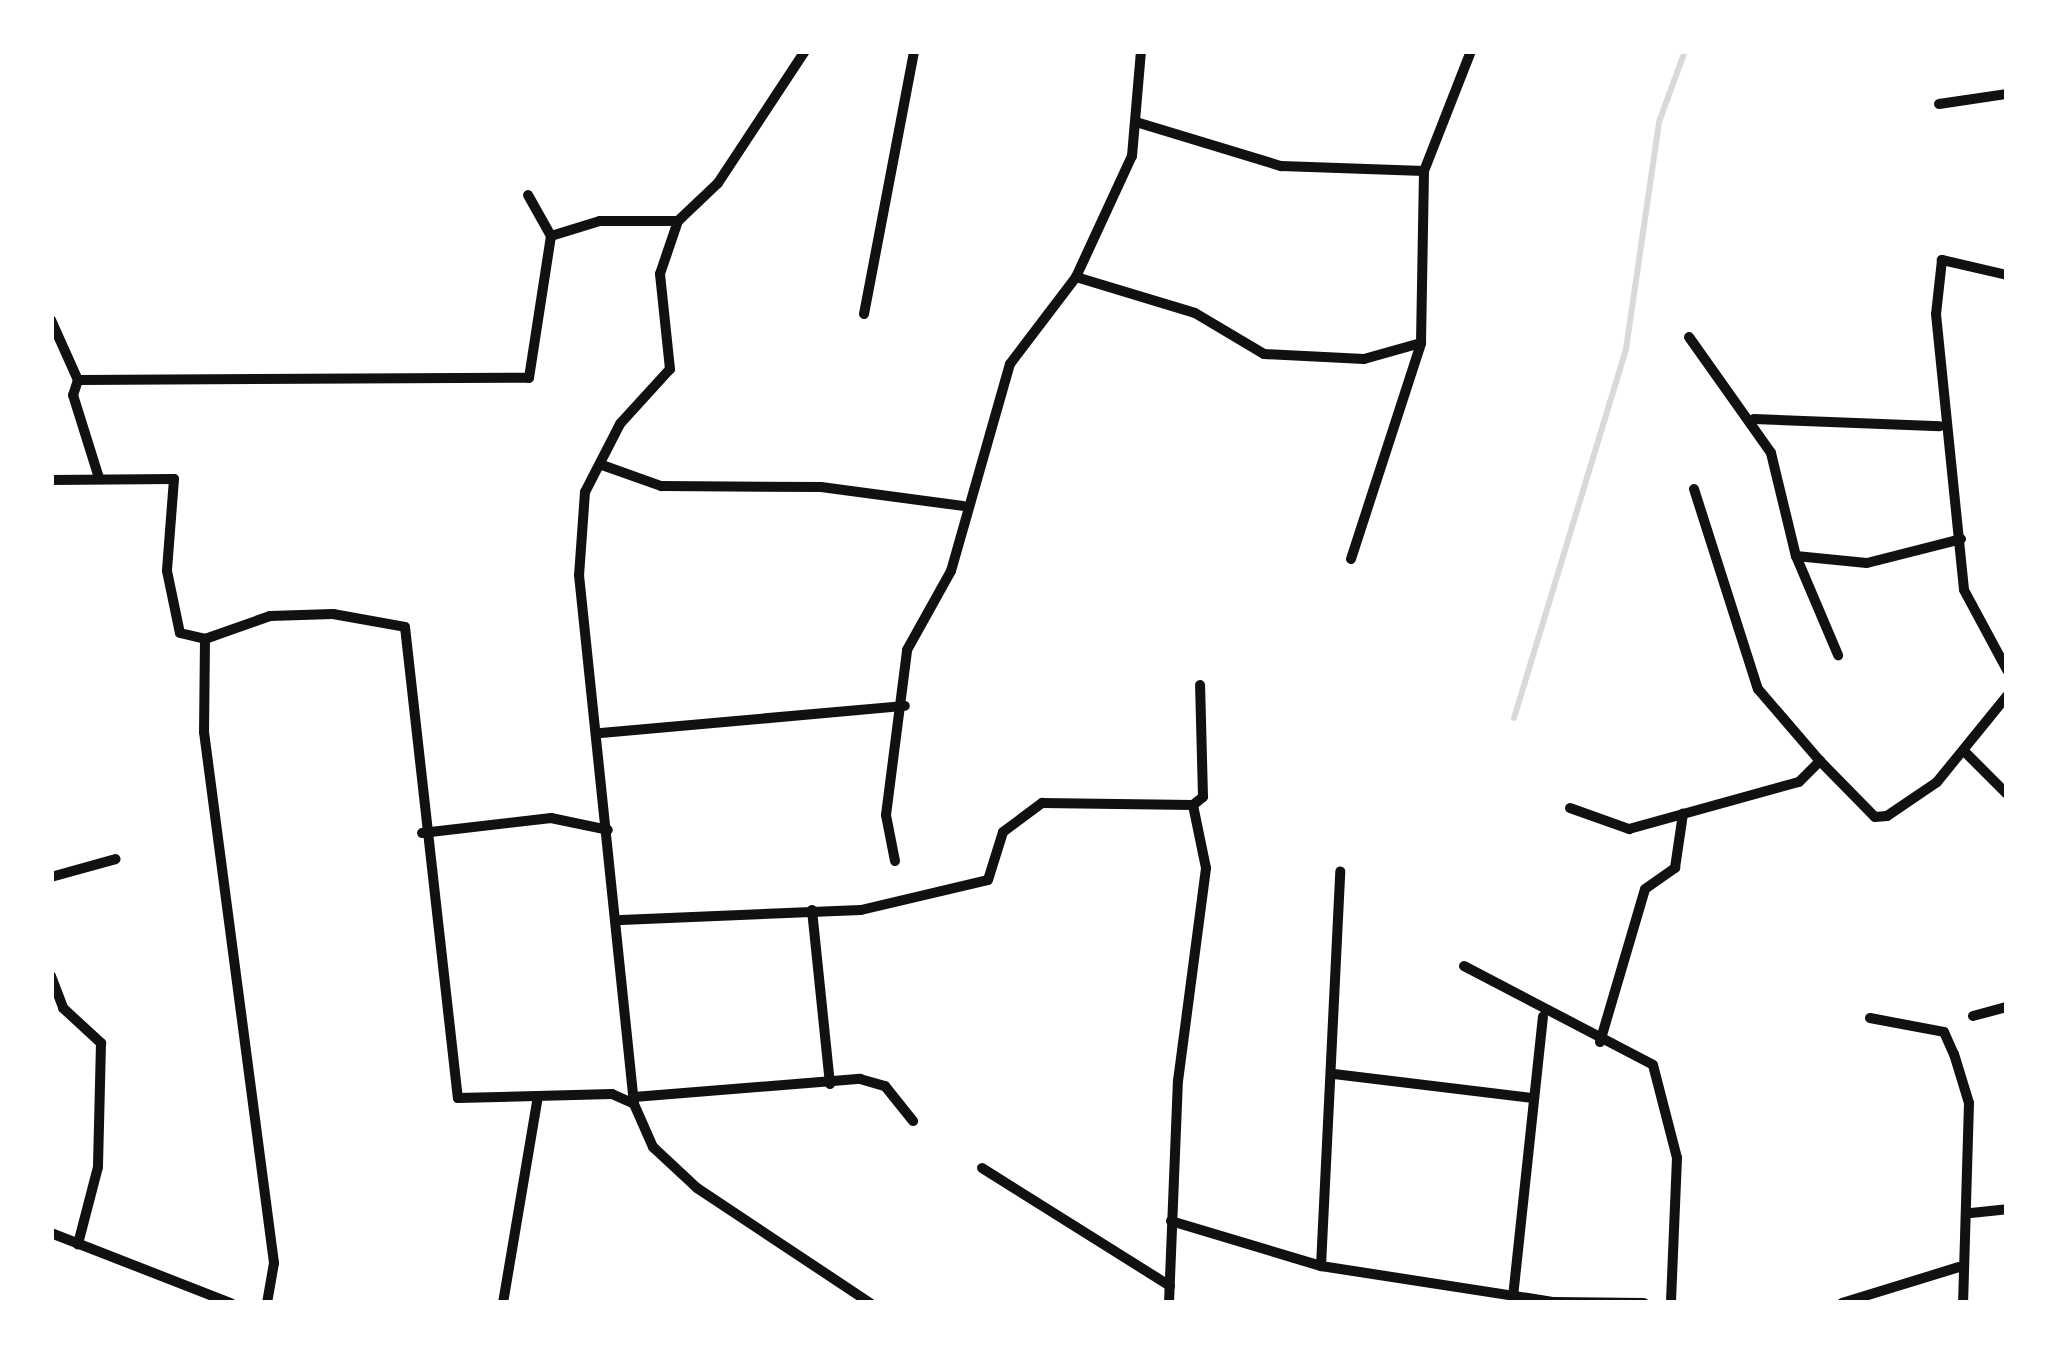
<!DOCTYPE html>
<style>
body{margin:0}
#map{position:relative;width:2058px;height:1354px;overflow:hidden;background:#fff;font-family:"Asap Condensed",sans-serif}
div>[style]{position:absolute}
.stream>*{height:6px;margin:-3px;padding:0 3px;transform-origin:3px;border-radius:3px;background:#d9d9d9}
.minor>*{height:10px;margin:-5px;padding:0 5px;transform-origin:5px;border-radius:5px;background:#111}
span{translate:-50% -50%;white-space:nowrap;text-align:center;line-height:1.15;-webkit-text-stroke:9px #fff;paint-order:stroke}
.frame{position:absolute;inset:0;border:54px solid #fff;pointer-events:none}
</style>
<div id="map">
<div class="stream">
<i style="left:1514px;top:718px;width:386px;rotate:-73.1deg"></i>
<i style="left:1626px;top:349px;width:229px;rotate:-81.7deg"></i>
<i style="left:1659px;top:122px;width:76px;rotate:-69.9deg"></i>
</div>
<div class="minor">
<i style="left:1939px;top:104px;width:69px;rotate:-8.4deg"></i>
<i style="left:1136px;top:122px;width:152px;rotate:16.9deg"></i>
<i style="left:1281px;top:166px;width:143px;rotate:2deg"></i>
<i style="left:528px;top:195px;width:47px;rotate:60.7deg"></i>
<i style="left:678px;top:221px;width:55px;rotate:-43.5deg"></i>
<i style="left:718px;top:183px;width:158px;rotate:-56.6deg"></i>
<i style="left:2007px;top:275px;width:67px;rotate:-167deg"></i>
<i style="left:1942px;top:260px;width:54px;rotate:96.3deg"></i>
<i style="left:1936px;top:314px;width:277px;rotate:84.2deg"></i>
<i style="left:1964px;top:590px;width:91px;rotate:61.7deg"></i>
<i style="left:1076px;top:277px;width:124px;rotate:16.8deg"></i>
<i style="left:1195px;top:313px;width:80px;rotate:30.7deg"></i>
<i style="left:1264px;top:354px;width:100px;rotate:2.9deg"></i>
<i style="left:1364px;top:359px;width:59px;rotate:-15.7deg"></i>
<i style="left:864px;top:314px;width:268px;rotate:-79.2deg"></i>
<i style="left:51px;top:320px;width:66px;rotate:65.8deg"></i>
<i style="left:78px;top:380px;width:16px;rotate:108deg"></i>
<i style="left:73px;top:395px;width:87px;rotate:72.6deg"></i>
<i style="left:1689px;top:337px;width:142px;rotate:54.7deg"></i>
<i style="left:1771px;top:453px;width:106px;rotate:76.4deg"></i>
<i style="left:1796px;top:556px;width:108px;rotate:67deg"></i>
<i style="left:78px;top:380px;width:451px;rotate:-0.3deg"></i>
<i style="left:529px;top:378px;width:144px;rotate:-81.2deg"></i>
<i style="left:551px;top:236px;width:51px;rotate:-17deg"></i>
<i style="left:600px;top:221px;width:78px"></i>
<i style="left:678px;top:221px;width:56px;rotate:108.8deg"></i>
<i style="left:660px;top:274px;width:96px;rotate:84deg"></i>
<i style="left:670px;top:369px;width:74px;rotate:132.3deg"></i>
<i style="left:620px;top:424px;width:76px;rotate:117.2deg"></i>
<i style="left:585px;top:492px;width:83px;rotate:94.1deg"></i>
<i style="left:579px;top:575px;width:532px;rotate:84.06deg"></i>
<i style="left:1754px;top:419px;width:186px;rotate:2.2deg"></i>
<i style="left:602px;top:465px;width:63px;rotate:19.6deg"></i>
<i style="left:661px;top:486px;width:160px;rotate:0.4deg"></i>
<i style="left:821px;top:487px;width:143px;rotate:7.6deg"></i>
<i style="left:51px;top:480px;width:123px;rotate:-0.5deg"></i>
<i style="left:174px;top:479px;width:92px;rotate:94.4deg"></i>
<i style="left:167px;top:571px;width:63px;rotate:78.2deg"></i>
<i style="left:180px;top:633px;width:26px;rotate:13deg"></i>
<i style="left:205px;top:639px;width:69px;rotate:-19.5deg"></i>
<i style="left:270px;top:616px;width:63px;rotate:-1.8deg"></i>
<i style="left:333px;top:614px;width:73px;rotate:10.2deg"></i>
<i style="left:405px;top:627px;width:474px;rotate:83.6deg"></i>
<i style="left:458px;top:1098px;width:154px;rotate:-1.5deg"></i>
<i style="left:612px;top:1094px;width:24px;rotate:24deg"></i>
<i style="left:634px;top:1104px;width:47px;rotate:66.2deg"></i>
<i style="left:653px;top:1147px;width:60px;rotate:43deg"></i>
<i style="left:697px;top:1188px;width:208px;rotate:33.6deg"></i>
<i style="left:1694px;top:489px;width:210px;rotate:72.3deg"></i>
<i style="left:1758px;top:689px;width:95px;rotate:49.3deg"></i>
<i style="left:1796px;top:556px;width:71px;rotate:5.6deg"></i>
<i style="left:1867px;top:563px;width:97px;rotate:-14.3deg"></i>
<i style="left:1351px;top:559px;width:227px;rotate:-72deg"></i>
<i style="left:1421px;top:343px;width:172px;rotate:-89deg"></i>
<i style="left:1424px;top:171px;width:129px;rotate:-68.6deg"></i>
<i style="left:205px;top:639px;width:93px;rotate:90.6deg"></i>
<i style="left:204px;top:732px;width:536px;rotate:82.49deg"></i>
<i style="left:274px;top:1263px;width:41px;rotate:99.9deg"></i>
<i style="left:601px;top:733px;width:305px;rotate:-5.1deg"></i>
<i style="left:1965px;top:752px;width:59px;rotate:45deg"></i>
<i style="left:1570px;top:808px;width:63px;rotate:19.6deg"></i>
<i style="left:1629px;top:829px;width:176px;rotate:-15.5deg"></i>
<i style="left:1799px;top:782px;width:30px;rotate:-45deg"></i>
<i style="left:1820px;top:761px;width:78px;rotate:45.5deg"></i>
<i style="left:1875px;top:817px;width:12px;rotate:-5deg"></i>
<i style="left:1887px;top:816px;width:60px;rotate:-34.2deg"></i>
<i style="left:1937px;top:782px;width:111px;rotate:-50.9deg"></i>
<i style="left:422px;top:833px;width:130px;rotate:-6.6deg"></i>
<i style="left:551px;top:818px;width:58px;rotate:11.9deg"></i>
<i style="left:895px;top:861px;width:47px;rotate:-101.1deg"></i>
<i style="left:886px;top:815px;width:166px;rotate:-82.7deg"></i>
<i style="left:907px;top:650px;width:90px;rotate:-60.9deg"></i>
<i style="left:951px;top:571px;width:215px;rotate:-74.1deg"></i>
<i style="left:1010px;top:364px;width:109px;rotate:-52.8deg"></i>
<i style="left:1076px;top:277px;width:133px;rotate:-65.2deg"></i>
<i style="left:1132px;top:156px;width:105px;rotate:-85.1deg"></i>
<i style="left:51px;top:877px;width:67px;rotate:-15.5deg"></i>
<i style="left:812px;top:910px;width:175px;rotate:84.1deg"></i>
<i style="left:621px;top:920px;width:240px;rotate:-2.4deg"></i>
<i style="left:861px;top:910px;width:130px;rotate:-13.3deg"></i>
<i style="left:988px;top:880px;width:50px;rotate:-72.6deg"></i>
<i style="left:1003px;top:832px;width:49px;rotate:-36.6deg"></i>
<i style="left:1042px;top:803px;width:151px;rotate:0.8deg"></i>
<i style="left:1464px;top:966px;width:213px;rotate:27.6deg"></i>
<i style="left:1653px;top:1065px;width:96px;rotate:75.5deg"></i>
<i style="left:1677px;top:1158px;width:145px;rotate:92.4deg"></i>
<i style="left:51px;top:976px;width:34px;rotate:69deg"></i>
<i style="left:63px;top:1008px;width:52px;rotate:42.6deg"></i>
<i style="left:101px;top:1043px;width:124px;rotate:91.4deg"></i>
<i style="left:98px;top:1167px;width:80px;rotate:104.6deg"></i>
<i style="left:1973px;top:1016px;width:35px;rotate:-15deg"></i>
<i style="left:1870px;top:1018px;width:75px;rotate:10.7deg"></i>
<i style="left:1944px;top:1032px;width:24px;rotate:66deg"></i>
<i style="left:1954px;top:1054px;width:51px;rotate:73deg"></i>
<i style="left:1969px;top:1103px;width:200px;rotate:91.7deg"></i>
<i style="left:1600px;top:1042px;width:159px;rotate:-73.6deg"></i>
<i style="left:1645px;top:889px;width:37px;rotate:-35deg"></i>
<i style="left:1675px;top:868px;width:55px;rotate:-81.6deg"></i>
<i style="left:1334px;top:1074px;width:199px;rotate:6.9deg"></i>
<i style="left:634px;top:1097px;width:227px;rotate:-4.6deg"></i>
<i style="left:860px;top:1079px;width:26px;rotate:16deg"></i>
<i style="left:885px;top:1086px;width:45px;rotate:51.3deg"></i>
<i style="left:982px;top:1168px;width:222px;rotate:32.1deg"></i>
<i style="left:1971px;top:1213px;width:36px;rotate:-6deg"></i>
<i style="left:1171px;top:1221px;width:157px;rotate:16.7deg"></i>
<i style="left:1321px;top:1266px;width:236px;rotate:8.8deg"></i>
<i style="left:1554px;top:1302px;width:90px;rotate:0.6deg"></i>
<i style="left:51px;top:1233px;width:193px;rotate:21.3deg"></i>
<i style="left:1321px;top:1266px;width:395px;rotate:-87.2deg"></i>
<i style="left:1513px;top:1297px;width:282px;rotate:-83.9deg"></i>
<i style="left:503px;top:1303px;width:209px;rotate:-80.4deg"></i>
<i style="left:1169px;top:1303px;width:222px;rotate:-87.7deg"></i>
<i style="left:1178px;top:1081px;width:215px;rotate:-82.5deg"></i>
<i style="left:1206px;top:868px;width:64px;rotate:-101.7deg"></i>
<i style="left:1193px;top:805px;width:13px;rotate:-39deg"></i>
<i style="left:1203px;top:797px;width:112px;rotate:-91.5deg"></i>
<i style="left:1842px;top:1303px;width:122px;rotate:-17.1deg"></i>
</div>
<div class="frame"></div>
</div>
